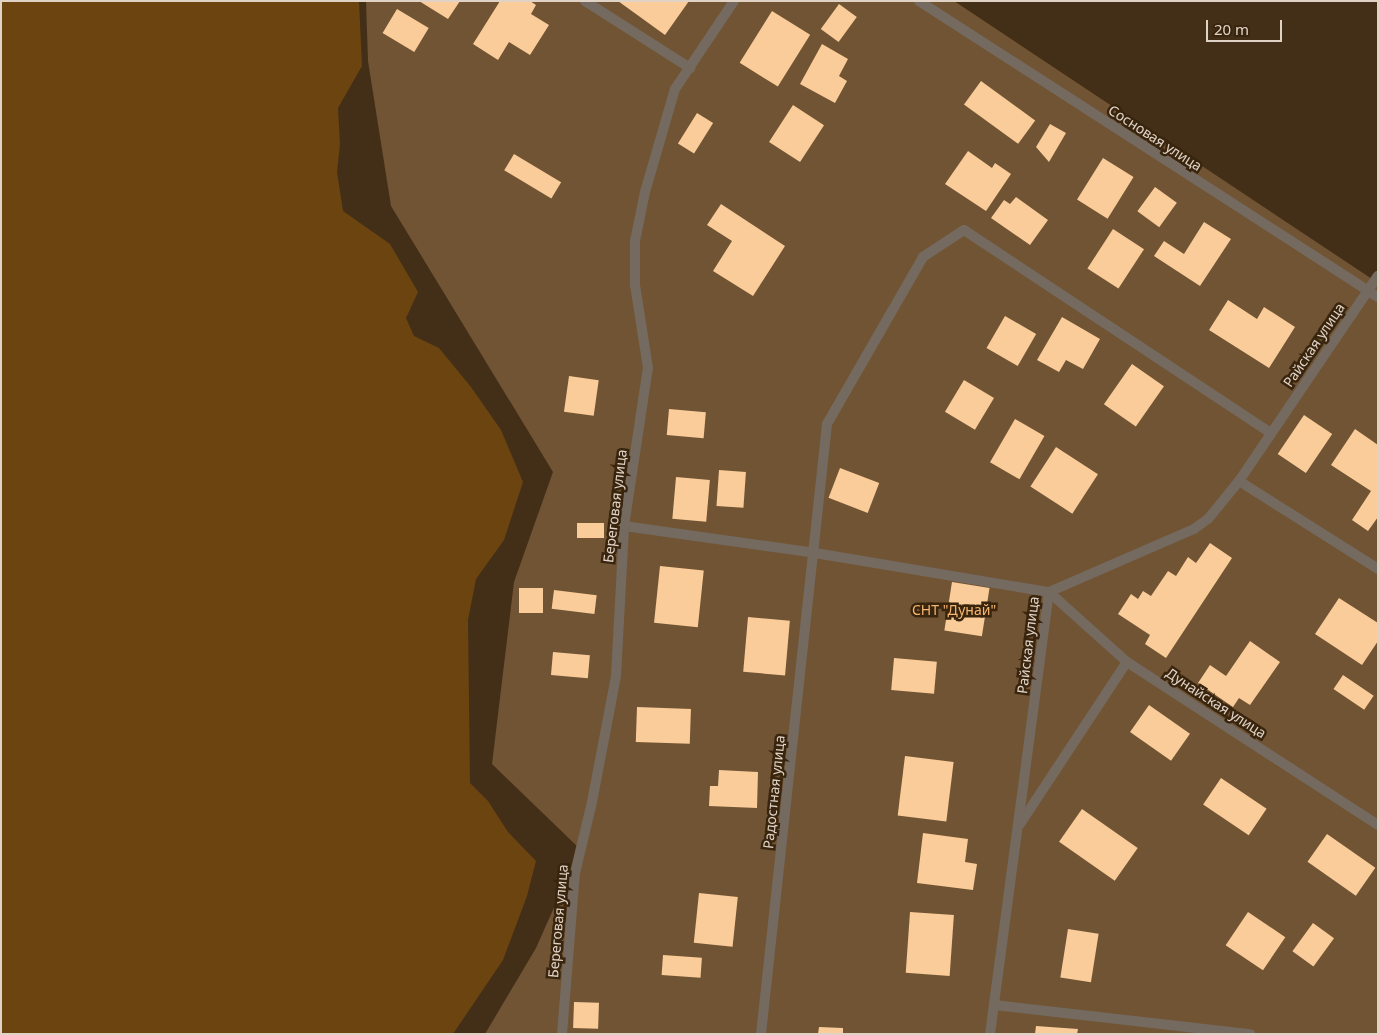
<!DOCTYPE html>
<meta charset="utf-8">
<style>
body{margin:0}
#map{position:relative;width:1379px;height:1035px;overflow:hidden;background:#432f18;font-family:"Noto Sans",sans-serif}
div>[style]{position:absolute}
.green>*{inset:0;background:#715433}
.water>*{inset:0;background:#6b4410}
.building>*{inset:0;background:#facc9a;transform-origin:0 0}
.minor>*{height:10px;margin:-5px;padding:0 5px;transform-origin:5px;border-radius:5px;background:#746a5f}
span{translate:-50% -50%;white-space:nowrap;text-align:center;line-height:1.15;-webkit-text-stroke:5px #39250e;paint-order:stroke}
.street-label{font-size:14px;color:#e0d3c6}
.park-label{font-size:14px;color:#f5b670}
.frame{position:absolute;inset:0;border:2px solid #e0d3c6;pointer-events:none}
.scale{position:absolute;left:1206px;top:20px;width:76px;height:22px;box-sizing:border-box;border:2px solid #e0d3c6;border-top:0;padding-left:6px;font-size:15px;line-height:18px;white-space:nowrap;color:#e0d3c6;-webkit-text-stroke:4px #39250e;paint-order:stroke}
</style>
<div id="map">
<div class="green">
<i style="clip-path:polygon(366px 1px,954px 1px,1378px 283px,1378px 1034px,485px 1034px,536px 948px,580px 849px,492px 764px,514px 582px,553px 472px,391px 206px,368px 61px)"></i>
</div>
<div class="water">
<i style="clip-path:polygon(1px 1px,359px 1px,362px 66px,338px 108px,340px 144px,337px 172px,343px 211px,390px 244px,418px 292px,406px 318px,414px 336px,439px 348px,471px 387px,501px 430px,523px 482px,504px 540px,476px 579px,468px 620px,470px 783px,488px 801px,508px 832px,536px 861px,527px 896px,503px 960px,453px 1034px,1px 1034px)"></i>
</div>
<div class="building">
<i style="clip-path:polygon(419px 1px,460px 1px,448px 19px)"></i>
<i style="clip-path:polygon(500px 1px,530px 1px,536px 5px,531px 14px,549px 25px,530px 55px,509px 42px,498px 60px,473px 44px)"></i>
<i style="clip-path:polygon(618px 1px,689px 1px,665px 35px)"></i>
<i style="left:839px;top:4px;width:22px;height:31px;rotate:36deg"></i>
<i style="left:397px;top:9px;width:37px;height:28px;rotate:31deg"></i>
<i style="left:772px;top:11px;width:45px;height:61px;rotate:32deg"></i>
<i style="clip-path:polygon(822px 44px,848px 59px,839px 76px,847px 81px,835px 103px,800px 84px)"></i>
<i style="left:981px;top:81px;width:67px;height:29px;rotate:36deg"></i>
<i style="left:793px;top:105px;width:37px;height:44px;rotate:33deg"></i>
<i style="left:697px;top:113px;width:19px;height:36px;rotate:32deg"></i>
<i style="clip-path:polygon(1050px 124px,1066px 133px,1049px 162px,1036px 147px)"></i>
<i style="clip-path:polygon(968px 151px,992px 168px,995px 163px,1011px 174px,986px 211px,945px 184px)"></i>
<i style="left:514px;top:154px;width:55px;height:19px;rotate:31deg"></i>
<i style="left:1103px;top:158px;width:36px;height:49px;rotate:32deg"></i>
<i style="left:1155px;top:187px;width:27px;height:30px;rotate:36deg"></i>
<i style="clip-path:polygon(1016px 197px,1048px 220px,1030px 245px,991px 218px,1004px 200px,1010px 204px)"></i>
<i style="clip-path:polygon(721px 204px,785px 246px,753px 296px,713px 271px,732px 241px,707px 225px)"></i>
<i style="clip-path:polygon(1204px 222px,1231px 239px,1200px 286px,1154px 256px,1164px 241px,1184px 254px)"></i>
<i style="left:1113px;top:229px;width:37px;height:47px;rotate:33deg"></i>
<i style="clip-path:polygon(1228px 300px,1257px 319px,1264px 307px,1295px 327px,1269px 368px,1209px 330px)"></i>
<i style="left:1005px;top:316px;width:36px;height:37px;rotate:30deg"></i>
<i style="clip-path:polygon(1062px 317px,1100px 339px,1083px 369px,1066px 360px,1059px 372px,1037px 360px)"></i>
<i style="left:1132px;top:364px;width:39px;height:49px;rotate:35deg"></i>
<i style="left:569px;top:376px;width:30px;height:36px;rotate:8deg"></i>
<i style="left:964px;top:380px;width:35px;height:37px;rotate:31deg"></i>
<i style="left:669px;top:409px;width:37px;height:26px;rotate:5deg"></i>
<i style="left:1304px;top:415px;width:34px;height:47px;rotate:34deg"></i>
<i style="left:1015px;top:419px;width:34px;height:50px;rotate:30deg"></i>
<i style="clip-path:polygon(1355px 429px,1378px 445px,1378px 517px,1368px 531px,1352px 520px,1371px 491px,1331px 465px)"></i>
<i style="left:1056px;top:447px;width:50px;height:47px;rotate:33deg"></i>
<i style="left:840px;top:468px;width:42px;height:32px;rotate:21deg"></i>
<i style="left:719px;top:470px;width:27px;height:36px;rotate:4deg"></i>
<i style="left:676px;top:477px;width:34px;height:42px;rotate:5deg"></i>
<i style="left:604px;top:523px;width:15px;height:27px;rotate:90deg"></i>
<i style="clip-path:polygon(1210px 543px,1232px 558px,1166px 658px,1145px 644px,1150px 635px,1118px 614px,1131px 594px,1138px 599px,1143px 591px,1151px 596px,1168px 571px,1176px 576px,1188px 557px,1196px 563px)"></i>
<i style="left:660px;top:566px;width:44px;height:57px;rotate:6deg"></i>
<i style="left:952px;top:582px;width:38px;height:49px;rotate:9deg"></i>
<i style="left:519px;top:588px;width:24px;height:25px"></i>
<i style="left:554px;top:590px;width:43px;height:19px;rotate:7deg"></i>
<i style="clip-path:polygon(1339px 598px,1378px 623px,1378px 641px,1362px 665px,1315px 634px)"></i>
<i style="left:748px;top:617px;width:42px;height:55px;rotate:5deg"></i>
<i style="clip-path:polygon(1250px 641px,1280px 662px,1250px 705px,1239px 698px,1233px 707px,1198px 683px,1210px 665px,1226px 676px)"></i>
<i style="left:553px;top:652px;width:37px;height:23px;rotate:5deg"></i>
<i style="left:894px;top:658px;width:43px;height:32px;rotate:5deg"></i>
<i style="left:1343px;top:675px;width:37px;height:17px;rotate:34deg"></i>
<i style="left:1149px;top:705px;width:50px;height:33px;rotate:35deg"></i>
<i style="left:637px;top:707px;width:54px;height:35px;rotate:2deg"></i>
<i style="left:905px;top:756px;width:49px;height:60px;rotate:7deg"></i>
<i style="clip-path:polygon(719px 770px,758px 772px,757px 808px,709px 806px,710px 786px,718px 786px)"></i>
<i style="left:1221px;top:778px;width:55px;height:32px;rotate:34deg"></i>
<i style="left:1082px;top:809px;width:68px;height:40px;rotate:35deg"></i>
<i style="clip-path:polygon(923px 833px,968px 839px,965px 862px,977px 864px,973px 890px,917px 883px)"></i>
<i style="left:1327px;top:834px;width:59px;height:34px;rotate:35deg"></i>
<i style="left:699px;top:893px;width:39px;height:50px;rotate:6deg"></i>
<i style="left:910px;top:912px;width:44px;height:61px;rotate:4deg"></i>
<i style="left:1248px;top:912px;width:45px;height:40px;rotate:34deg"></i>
<i style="left:1313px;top:923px;width:26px;height:35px;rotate:36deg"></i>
<i style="left:1068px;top:929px;width:31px;height:49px;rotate:9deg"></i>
<i style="left:663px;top:955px;width:39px;height:20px;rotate:4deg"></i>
<i style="left:574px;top:1002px;width:25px;height:26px;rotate:2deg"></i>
<i style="clip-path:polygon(1036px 1026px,1078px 1029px,1077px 1034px,1035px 1034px)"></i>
<i style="clip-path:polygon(819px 1027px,843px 1028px,843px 1034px,818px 1034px)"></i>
</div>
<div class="minor">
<i style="left:585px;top:1px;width:125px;rotate:32.5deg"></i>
<i style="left:919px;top:1px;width:546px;rotate:32.82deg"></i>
<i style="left:1239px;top:481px;width:165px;rotate:32.3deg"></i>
<i style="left:624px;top:526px;width:193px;rotate:8deg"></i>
<i style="left:815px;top:553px;width:237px;rotate:9.5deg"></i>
<i style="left:1049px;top:592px;width:105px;rotate:41.9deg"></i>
<i style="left:1127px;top:662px;width:299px;rotate:33deg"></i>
<i style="left:1020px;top:824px;width:194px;rotate:-56.6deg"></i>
<i style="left:994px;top:1005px;width:258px;rotate:6.5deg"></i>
<i style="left:562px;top:1034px;width:162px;rotate:-85.4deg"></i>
<i style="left:575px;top:873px;width:73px;rotate:-76.5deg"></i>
<i style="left:592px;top:802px;width:128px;rotate:-79.2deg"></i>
<i style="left:616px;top:676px;width:150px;rotate:-86.9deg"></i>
<i style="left:624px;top:526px;width:160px;rotate:-81.4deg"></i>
<i style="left:648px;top:368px;width:84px;rotate:-98.9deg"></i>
<i style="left:635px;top:285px;width:44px;rotate:-90deg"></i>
<i style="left:635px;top:241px;width:50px;rotate:-78.5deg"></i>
<i style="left:645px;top:192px;width:107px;rotate:-73.8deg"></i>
<i style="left:675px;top:89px;width:106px;rotate:-56.2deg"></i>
<i style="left:761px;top:1034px;width:614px;rotate:-83.82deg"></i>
<i style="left:827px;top:424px;width:193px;rotate:-60.1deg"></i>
<i style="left:923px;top:257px;width:49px;rotate:-33.4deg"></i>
<i style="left:964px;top:230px;width:368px;rotate:33.5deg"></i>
<i style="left:990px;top:1034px;width:446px;rotate:-82.4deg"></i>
<i style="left:1049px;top:592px;width:158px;rotate:-23.5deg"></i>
<i style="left:1194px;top:529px;width:17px;rotate:-36deg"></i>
<i style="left:1208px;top:519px;width:49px;rotate:-50.8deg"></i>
<i style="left:1239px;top:481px;width:248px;rotate:-55.9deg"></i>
</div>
<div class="street-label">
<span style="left:1155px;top:138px;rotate:33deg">Сосновая улица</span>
<span style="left:1314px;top:345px;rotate:-56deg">Райская улица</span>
<span style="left:615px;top:506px;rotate:-83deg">Береговая улица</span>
<span style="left:1028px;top:645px;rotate:-83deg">Райская улица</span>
<span style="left:1216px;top:703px;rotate:33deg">Дунайская улица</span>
<span style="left:774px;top:792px;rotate:-84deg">Радостная улица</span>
<span style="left:558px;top:921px;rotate:-85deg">Береговая улица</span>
</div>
<div class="park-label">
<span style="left:954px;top:610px">СНТ "Дунай"</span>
</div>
<div class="frame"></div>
<div class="scale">20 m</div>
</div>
